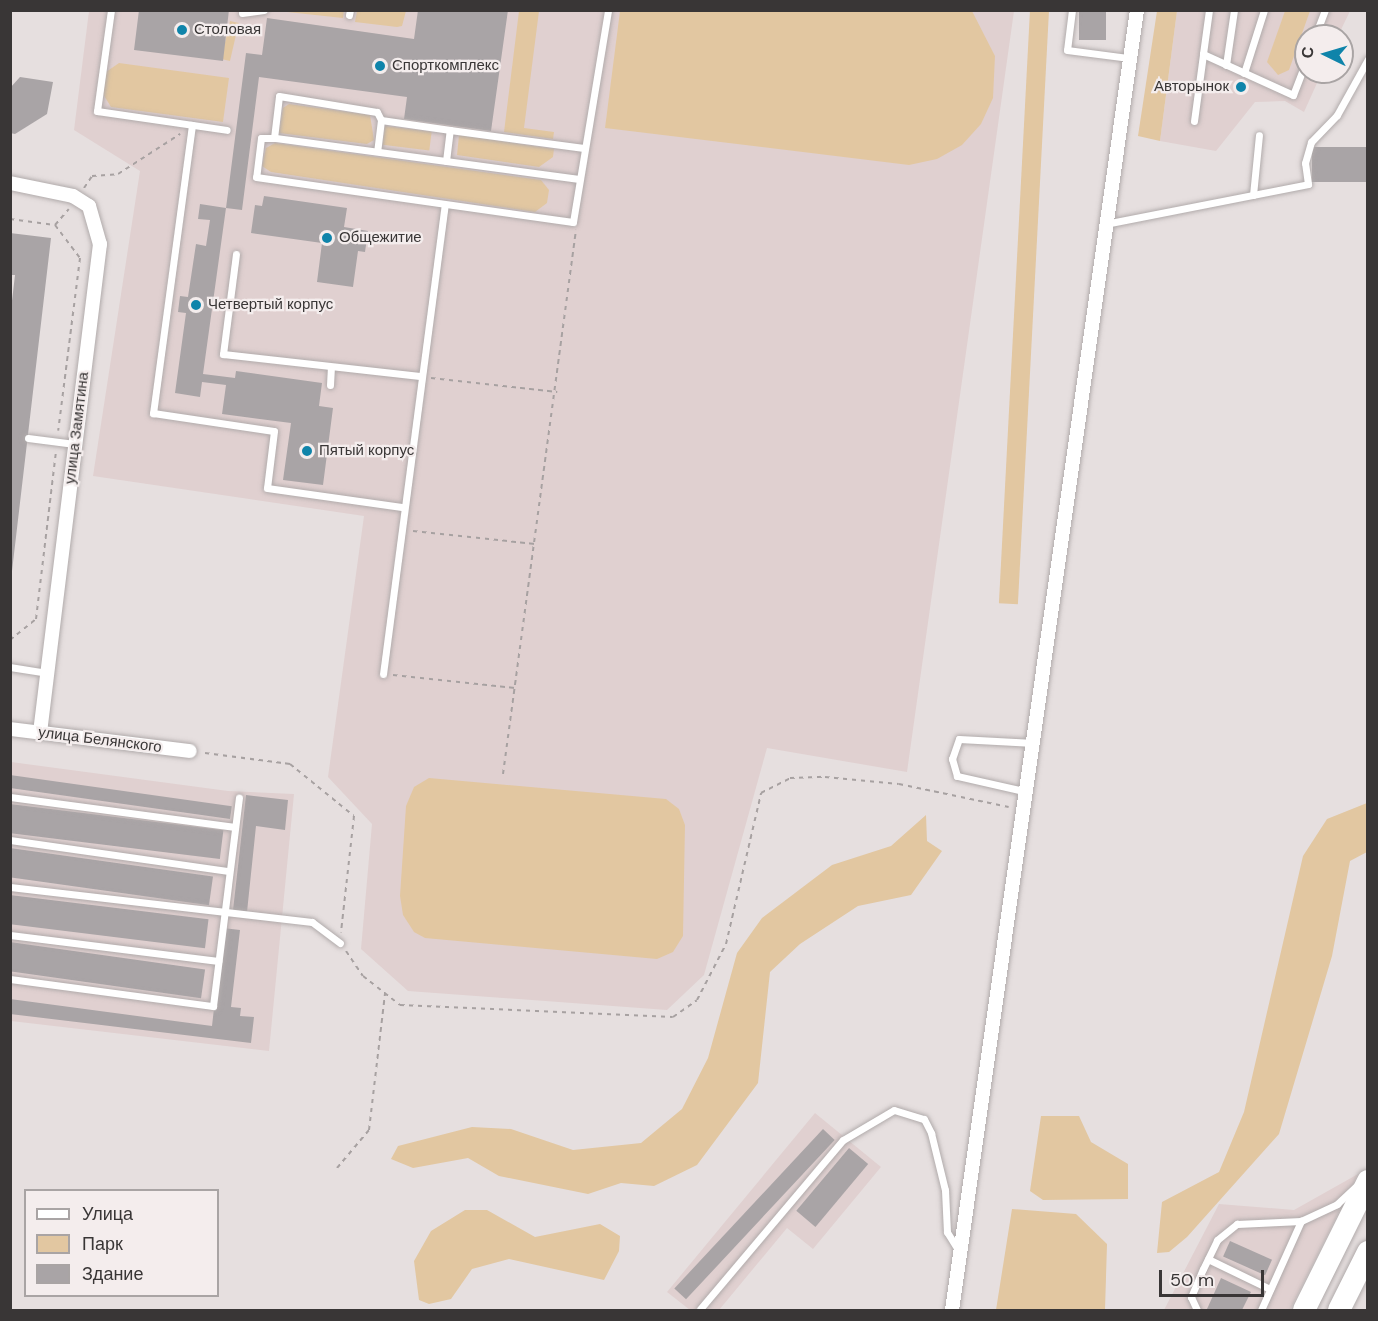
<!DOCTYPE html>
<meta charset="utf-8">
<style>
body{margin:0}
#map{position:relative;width:1378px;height:1321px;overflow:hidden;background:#e6dfdf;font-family:"DM Sans",sans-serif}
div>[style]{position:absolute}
.built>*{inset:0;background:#e0d0d0}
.green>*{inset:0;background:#e2c7a1;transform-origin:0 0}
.building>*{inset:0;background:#a9a4a6;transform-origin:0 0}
.path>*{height:2px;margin-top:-1px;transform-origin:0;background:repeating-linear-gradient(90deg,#a7a1a1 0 4.5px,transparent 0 9px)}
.roads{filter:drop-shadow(0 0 2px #b1abab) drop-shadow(0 0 2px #b1abab)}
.lane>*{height:7px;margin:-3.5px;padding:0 3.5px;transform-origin:3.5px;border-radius:3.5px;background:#fff}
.street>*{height:14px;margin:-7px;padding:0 7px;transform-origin:7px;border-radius:7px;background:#fff}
.primary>*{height:22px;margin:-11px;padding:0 11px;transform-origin:11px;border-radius:11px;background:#fff}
.dots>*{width:16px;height:16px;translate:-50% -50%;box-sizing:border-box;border:3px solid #f4eded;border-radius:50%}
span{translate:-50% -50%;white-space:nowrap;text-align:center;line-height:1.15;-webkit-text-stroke:4.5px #f4eded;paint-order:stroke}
.poi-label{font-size:15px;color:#393636}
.left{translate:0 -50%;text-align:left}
.right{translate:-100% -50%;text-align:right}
.street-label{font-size:15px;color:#393636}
.frame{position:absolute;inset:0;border:12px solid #393636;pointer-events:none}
.legend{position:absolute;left:24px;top:1189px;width:195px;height:108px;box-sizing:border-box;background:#f4eded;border:2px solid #a9a4a4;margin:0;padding:8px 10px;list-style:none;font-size:18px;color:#393636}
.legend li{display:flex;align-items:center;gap:12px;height:30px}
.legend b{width:30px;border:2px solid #a9a4a4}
.north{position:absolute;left:1294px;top:24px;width:60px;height:60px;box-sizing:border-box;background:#f4eded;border:2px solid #a9a4a4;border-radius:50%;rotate:275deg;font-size:16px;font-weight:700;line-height:24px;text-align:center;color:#393636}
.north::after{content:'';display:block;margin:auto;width:21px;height:27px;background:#0f84aa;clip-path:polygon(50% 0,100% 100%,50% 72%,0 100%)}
.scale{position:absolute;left:1159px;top:1270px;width:105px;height:27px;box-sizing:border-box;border:3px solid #393636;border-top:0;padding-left:8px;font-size:18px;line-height:21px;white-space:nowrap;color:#393636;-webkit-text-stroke:4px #f4eded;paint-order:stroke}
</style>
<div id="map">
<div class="built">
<i style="clip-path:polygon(89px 11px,1014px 11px,907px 772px,767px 748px,704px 975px,667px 1010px,408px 991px,361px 949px,372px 824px,328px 777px,364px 516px,93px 476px,140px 171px,74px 130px)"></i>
<i style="clip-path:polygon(1177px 11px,1350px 11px,1338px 36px,1306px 36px,1306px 72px,1322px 72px,1304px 112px,1285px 101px,1255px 102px,1216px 151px,1160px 141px)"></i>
<i style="clip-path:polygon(11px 762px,228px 791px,294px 794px,269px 1051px,11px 1021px)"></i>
<i style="clip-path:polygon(815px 1113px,881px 1167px,813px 1249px,787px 1228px,719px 1310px,690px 1310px,667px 1292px)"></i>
<i style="clip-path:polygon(1358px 1174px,1290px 1310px,1164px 1310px,1219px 1204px,1294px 1210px)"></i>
</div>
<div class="green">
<i style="left:1030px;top:10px;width:19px;height:594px;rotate:3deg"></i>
<i style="clip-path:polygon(278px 11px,344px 10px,344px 11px,343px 18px)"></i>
<i style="clip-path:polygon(357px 11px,357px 10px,406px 11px,402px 26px,397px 27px,355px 22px)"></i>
<i style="clip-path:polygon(519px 11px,539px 11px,524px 128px,554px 132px,553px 139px,504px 132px)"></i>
<i style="clip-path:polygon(620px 11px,972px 11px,995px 56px,993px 98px,981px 124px,962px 145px,937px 159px,909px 165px,605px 128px)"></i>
<i style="clip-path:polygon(1157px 11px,1177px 11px,1160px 141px,1138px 136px)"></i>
<i style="clip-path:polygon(1285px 11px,1310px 11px,1289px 70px,1278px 75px,1267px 62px)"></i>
<i style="left:230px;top:21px;width:9px;height:39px;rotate:13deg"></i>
<i style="clip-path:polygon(119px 63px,229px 78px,223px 122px,111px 107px,103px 94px,106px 72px)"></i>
<i style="clip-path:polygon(289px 104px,370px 115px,374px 140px,367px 144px,279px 133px,283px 108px)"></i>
<i style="left:385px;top:126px;width:47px;height:19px;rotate:7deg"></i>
<i style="clip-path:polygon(459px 135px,554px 149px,553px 157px,539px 167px,457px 155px)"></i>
<i style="clip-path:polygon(275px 143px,541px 180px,549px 190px,547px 203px,535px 212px,271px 172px,262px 166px,266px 148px)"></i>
<i style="clip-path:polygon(429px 778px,666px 799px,679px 809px,685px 825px,683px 936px,673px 952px,657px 959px,425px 938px,414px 932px,403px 915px,400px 896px,406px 806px,414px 787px)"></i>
<i style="clip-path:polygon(1367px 803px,1367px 852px,1350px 861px,1332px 956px,1279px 1134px,1187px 1237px,1169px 1252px,1157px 1253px,1162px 1202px,1219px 1172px,1244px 1112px,1303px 856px,1327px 819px)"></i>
<i style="clip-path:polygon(926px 815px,927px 841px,942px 851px,911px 895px,858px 906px,800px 944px,770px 972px,758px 1083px,697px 1165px,654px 1186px,621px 1183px,588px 1194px,499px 1176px,468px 1158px,413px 1168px,391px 1159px,398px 1146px,472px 1127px,511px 1129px,573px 1150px,641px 1143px,682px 1109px,708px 1058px,737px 953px,762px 918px,832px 865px,891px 846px)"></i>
<i style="clip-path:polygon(1041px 1116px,1079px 1116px,1091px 1142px,1128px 1164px,1128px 1199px,1043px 1200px,1030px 1191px)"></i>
<i style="clip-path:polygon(1012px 1209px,1076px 1214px,1107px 1244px,1105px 1310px,996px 1310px)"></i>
<i style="clip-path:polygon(465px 1210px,487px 1210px,535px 1237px,600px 1224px,620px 1236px,619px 1251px,604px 1280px,509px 1259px,472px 1269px,451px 1299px,429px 1304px,419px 1300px,414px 1261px,431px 1231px)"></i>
</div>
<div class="building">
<i style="clip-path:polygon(139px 10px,229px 10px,223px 61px,134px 50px)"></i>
<i style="clip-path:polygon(418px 10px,508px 10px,491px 131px,404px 119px,407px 97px,259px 77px,242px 210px,226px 208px,246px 53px,262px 55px,267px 18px,414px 39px)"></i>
<i style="left:1079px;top:10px;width:27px;height:30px"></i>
<i style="clip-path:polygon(20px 77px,53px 82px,47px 114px,15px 134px,10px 133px,10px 88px)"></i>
<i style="left:1368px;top:147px;width:35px;height:56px;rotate:90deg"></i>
<i style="clip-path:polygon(264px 196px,347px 208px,344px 227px,368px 231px,365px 252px,358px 251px,353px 287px,317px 282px,322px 243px,251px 233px,255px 205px,262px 206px)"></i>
<i style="clip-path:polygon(200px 204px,226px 208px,203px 374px,235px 378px,236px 371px,322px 383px,319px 406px,333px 408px,323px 485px,283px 480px,291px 423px,222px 414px,226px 385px,202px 382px,200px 397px,175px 393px,186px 313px,178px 312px,180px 296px,188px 297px,196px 244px,206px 246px,210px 220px,198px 219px)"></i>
<i style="clip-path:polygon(10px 233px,51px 238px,12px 571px,10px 318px,15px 275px,10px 275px)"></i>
<i style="left:10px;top:775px;width:224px;height:13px;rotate:8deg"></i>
<i style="clip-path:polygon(246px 795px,288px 800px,285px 830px,256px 826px,247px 912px,233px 910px)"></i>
<i style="left:10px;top:804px;width:215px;height:29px;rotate:7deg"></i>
<i style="left:10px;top:848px;width:205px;height:29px;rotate:8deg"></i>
<i style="left:10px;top:895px;width:200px;height:29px;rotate:7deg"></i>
<i style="clip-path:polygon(223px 928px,240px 930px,231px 1007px,241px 1008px,240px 1016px,254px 1017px,251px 1043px,10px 1014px,10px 999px,212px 1026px)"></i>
<i style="left:10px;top:942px;width:197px;height:29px;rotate:8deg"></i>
<i style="left:823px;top:1129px;width:16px;height:218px;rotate:43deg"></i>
<i style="left:849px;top:1148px;width:25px;height:82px;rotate:40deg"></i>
<i style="left:1230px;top:1241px;width:46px;height:17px;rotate:24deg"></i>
<i style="clip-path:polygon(1221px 1278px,1251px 1292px,1242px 1310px,1207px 1309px)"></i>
</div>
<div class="path">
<i style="left:84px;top:188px;width:14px;rotate:-56deg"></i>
<i style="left:92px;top:176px;width:26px;rotate:-4deg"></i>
<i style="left:118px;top:174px;width:74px;rotate:-32.8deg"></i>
<i style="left:10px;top:219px;width:45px;rotate:7.6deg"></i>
<i style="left:55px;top:225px;width:41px;rotate:52.9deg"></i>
<i style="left:80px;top:258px;width:174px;rotate:97.2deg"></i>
<i style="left:55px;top:225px;width:21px;rotate:-49deg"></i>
<i style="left:431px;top:378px;width:127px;rotate:6.3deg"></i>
<i style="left:413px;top:531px;width:123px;rotate:6.1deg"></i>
<i style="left:10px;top:640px;width:33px;rotate:-39deg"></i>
<i style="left:36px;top:619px;width:168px;rotate:-83.2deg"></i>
<i style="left:393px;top:675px;width:123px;rotate:6.1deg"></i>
<i style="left:205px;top:753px;width:86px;rotate:7.4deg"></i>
<i style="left:290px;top:764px;width:82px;rotate:39.1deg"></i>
<i style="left:354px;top:816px;width:117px;rotate:96.4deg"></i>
<i style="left:503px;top:774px;width:549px;rotate:-82.36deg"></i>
<i style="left:346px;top:951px;width:30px;rotate:56deg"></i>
<i style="left:363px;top:976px;width:47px;rotate:38.1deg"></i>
<i style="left:400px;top:1005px;width:273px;rotate:2.5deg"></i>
<i style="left:673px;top:1017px;width:29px;rotate:-35deg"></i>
<i style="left:697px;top:1000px;width:63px;rotate:-62.6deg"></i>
<i style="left:726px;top:944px;width:155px;rotate:-76.9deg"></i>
<i style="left:761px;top:793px;width:33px;rotate:-27deg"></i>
<i style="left:790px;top:778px;width:35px;rotate:-2deg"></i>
<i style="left:825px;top:777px;width:74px;rotate:5.4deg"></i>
<i style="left:899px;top:784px;width:112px;rotate:11.8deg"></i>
<i style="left:337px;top:1168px;width:50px;rotate:-49.9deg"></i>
<i style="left:369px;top:1130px;width:138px;rotate:-83.3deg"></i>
</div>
<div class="roads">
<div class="lane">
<i style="left:111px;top:10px;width:102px;rotate:97.9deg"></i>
<i style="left:97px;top:111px;width:131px;rotate:8.3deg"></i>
<i style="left:1072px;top:10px;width:40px;rotate:97.1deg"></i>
<i style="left:1067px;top:50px;width:63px;rotate:7.4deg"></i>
<i style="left:1209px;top:10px;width:44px;rotate:97.8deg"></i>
<i style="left:1203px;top:54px;width:99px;rotate:24.5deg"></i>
<i style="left:1293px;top:95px;width:36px;rotate:-69deg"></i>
<i style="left:242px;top:13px;width:22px;rotate:-8deg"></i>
<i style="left:349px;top:15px;width:5px;rotate:-79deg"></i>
<i style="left:1315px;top:36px;width:28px;rotate:-69deg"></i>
<i style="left:1226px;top:65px;width:56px;rotate:-81.7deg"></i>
<i style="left:1244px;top:73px;width:66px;rotate:-72.4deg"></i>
<i style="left:381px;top:120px;width:70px;rotate:8.2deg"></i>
<i style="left:1194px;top:121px;width:68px;rotate:-82.3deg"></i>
<i style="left:192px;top:125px;width:291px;rotate:97.7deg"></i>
<i style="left:153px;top:413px;width:122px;rotate:8.5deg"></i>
<i style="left:274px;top:431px;width:57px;rotate:97deg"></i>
<i style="left:267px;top:488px;width:136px;rotate:8deg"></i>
<i style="left:274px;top:138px;width:42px;rotate:-83.2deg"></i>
<i style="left:279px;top:96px;width:99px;rotate:9.3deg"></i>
<i style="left:377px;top:112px;width:9px;rotate:63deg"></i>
<i style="left:381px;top:120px;width:31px;rotate:97deg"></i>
<i style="left:446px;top:161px;width:31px;rotate:-83deg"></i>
<i style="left:450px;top:130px;width:135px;rotate:7.7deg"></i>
<i style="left:579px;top:179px;width:308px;rotate:-172.3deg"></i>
<i style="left:274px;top:138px;width:13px;rotate:180deg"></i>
<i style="left:261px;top:138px;width:39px;rotate:97deg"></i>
<i style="left:256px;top:177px;width:320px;rotate:8.1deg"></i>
<i style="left:573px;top:222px;width:215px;rotate:-80.6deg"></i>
<i style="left:1253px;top:195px;width:60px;rotate:-84.3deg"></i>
<i style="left:1105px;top:224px;width:207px;rotate:-11.1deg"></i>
<i style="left:1308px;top:184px;width:21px;rotate:-98deg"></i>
<i style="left:1305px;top:163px;width:22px;rotate:-74deg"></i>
<i style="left:1311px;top:142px;width:37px;rotate:-46deg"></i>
<i style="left:1337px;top:115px;width:64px;rotate:-61deg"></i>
<i style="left:236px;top:254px;width:101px;rotate:97.4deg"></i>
<i style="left:223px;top:354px;width:198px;rotate:6.4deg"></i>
<i style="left:330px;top:385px;width:17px;rotate:-87deg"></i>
<i style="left:28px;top:438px;width:47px;rotate:7.3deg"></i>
<i style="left:10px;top:667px;width:37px;rotate:9deg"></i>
<i style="left:383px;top:674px;width:473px;rotate:-82.5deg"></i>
<i style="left:1028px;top:792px;width:73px;rotate:-167.3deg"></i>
<i style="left:957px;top:776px;width:18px;rotate:-106deg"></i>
<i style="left:952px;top:759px;width:21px;rotate:-71deg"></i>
<i style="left:959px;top:739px;width:75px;rotate:3.1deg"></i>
<i style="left:10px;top:797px;width:227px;rotate:7.6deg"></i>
<i style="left:10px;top:840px;width:221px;rotate:8.1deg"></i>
<i style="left:10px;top:887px;width:304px;rotate:6.6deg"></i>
<i style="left:312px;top:922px;width:35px;rotate:37deg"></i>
<i style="left:10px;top:935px;width:210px;rotate:7.1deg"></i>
<i style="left:10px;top:979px;width:205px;rotate:7.6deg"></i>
<i style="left:213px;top:1006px;width:210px;rotate:-82.9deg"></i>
<i style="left:1208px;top:1259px;width:69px;rotate:25.8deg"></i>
<i style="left:700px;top:1309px;width:221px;rotate:-49.8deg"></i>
<i style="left:843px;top:1140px;width:59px;rotate:-30.5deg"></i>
<i style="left:894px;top:1110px;width:31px;rotate:17deg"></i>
<i style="left:924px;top:1119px;width:16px;rotate:63deg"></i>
<i style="left:931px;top:1133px;width:59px;rotate:76.2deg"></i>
<i style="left:945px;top:1190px;width:42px;rotate:87.3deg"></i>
<i style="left:947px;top:1232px;width:22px;rotate:58deg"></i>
<i style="left:1197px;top:1310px;width:14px;rotate:-115deg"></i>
<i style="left:1191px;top:1297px;width:30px;rotate:-67deg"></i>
<i style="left:1203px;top:1269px;width:32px;rotate:-64deg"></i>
<i style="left:1217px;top:1240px;width:26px;rotate:-39deg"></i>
<i style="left:1237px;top:1224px;width:64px;rotate:-2.7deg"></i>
<i style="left:1301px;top:1221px;width:40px;rotate:-25deg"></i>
<i style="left:1337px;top:1204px;width:26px;rotate:-43deg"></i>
<i style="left:1261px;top:1310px;width:98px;rotate:-65.8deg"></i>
</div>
<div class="street">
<i style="left:10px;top:183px;width:64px;rotate:11.7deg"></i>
<i style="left:73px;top:196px;width:19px;rotate:32deg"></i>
<i style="left:89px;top:206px;width:40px;rotate:74deg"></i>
<i style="left:100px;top:244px;width:493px;rotate:97deg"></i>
<i style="left:10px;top:729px;width:181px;rotate:7deg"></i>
<i style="left:952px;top:1310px;width:1313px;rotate:-81.9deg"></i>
</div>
<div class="primary">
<i style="left:1304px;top:1310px;width:144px;rotate:-63.6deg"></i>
<i style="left:1339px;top:1310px;width:65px;rotate:-63.4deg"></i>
</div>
</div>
<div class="dots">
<i style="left:182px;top:30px;background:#0f84aa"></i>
<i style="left:380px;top:66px;background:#0f84aa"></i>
<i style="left:1241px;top:87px;background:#0f84aa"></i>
<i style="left:327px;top:238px;background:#0f84aa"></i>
<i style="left:196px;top:305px;background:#0f84aa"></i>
<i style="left:307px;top:451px;background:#0f84aa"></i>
</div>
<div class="poi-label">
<span class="left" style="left:194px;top:30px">Столовая</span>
<span class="left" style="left:392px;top:66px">Спорткомплекс</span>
<span class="right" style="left:1229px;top:87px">Авторынок</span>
<span class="left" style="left:339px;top:238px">Общежитие</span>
<span class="left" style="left:208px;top:305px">Четвертый корпус</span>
<span class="left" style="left:319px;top:451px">Пятый корпус</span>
</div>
<div class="street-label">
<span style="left:77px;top:428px;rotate:-83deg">улица Замятина</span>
<span style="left:100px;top:740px;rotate:7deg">улица Белянского</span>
</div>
<div class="frame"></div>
<ul class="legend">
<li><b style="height:8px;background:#fff"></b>Улица</li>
<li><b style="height:16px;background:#e2c7a1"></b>Парк</li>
<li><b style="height:16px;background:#a9a4a6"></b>Здание</li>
</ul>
<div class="north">С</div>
<div class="scale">50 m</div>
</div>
